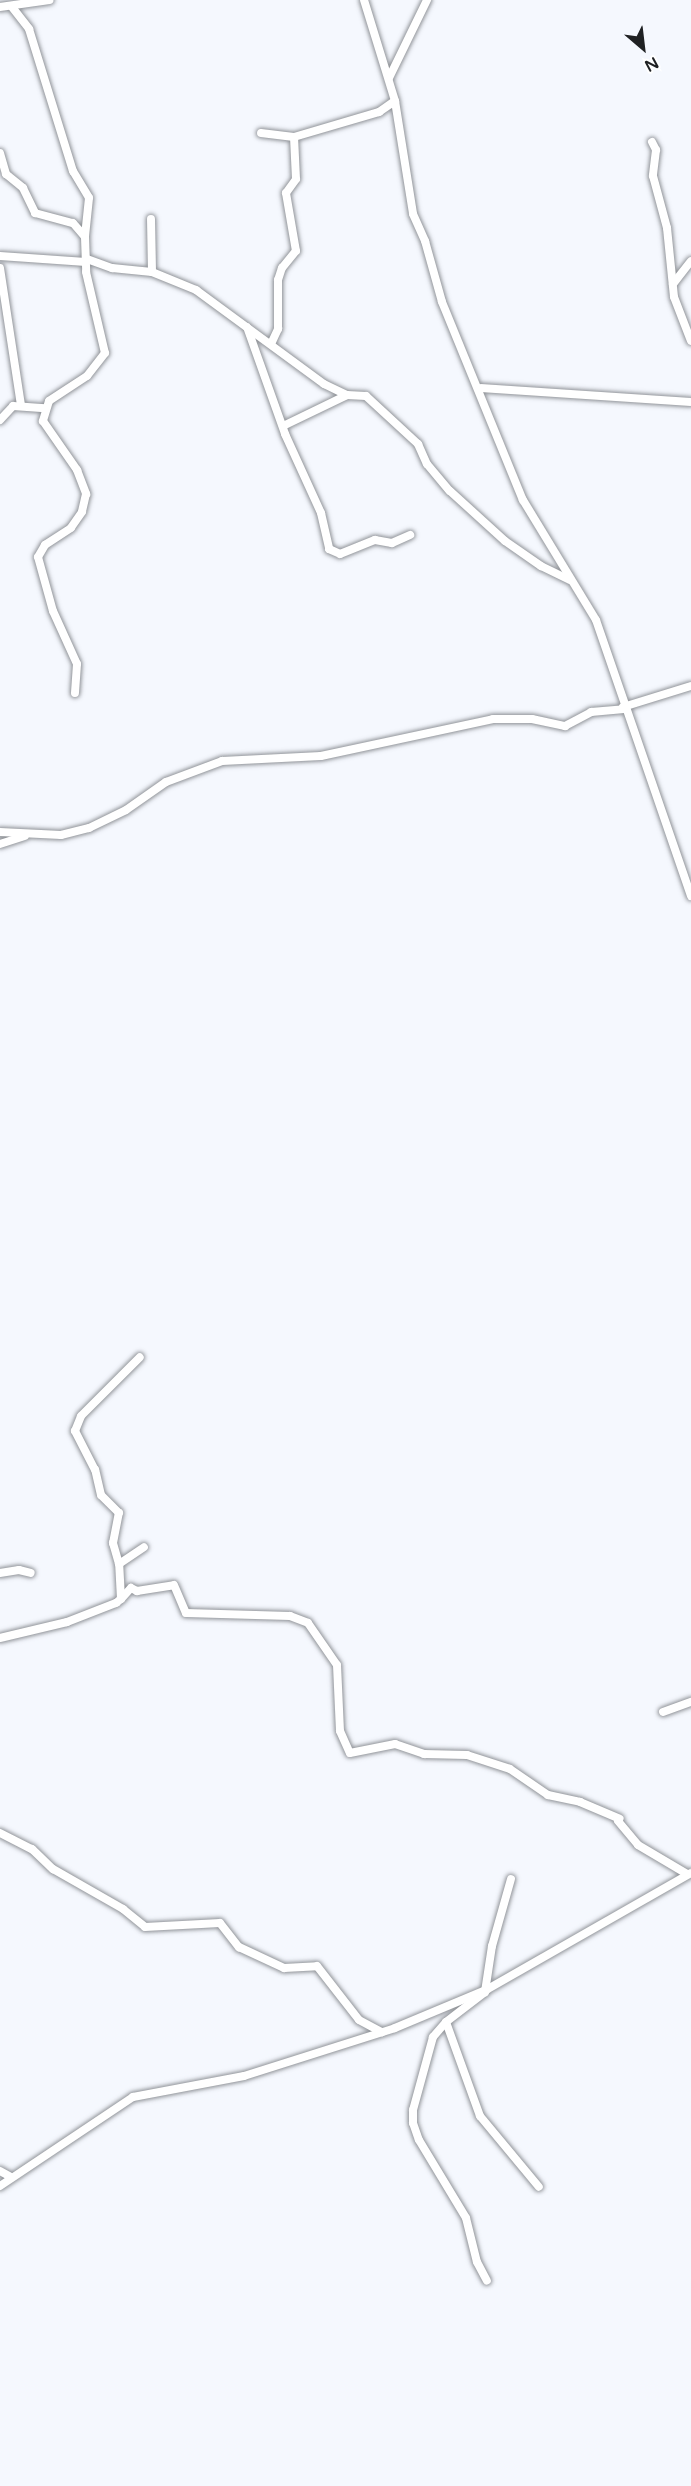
<!DOCTYPE html>
<style>
body{margin:0}
#map{position:relative;width:691px;height:2486px;overflow:hidden;background:#f5f8fe;font-family:"Varela Round",sans-serif}
div>[style]{position:absolute}
.roads{filter:drop-shadow(0 0 2px #919499) drop-shadow(0 0 2px #919499)}
.minor>*{height:8px;margin:-4px;padding:0 4px;transform-origin:4px;border-radius:4px;background:#fff}
span{translate:-50% -50%;white-space:nowrap;text-align:center;line-height:1.15;-webkit-text-stroke:6px #fff;paint-order:stroke}
.north{position:absolute;left:613px;top:18px;width:60px;height:60px;-webkit-text-stroke:4px #fff;paint-order:stroke;rotate:152deg;font-size:16px;font-weight:700;line-height:24px;text-align:center;color:#1f2123}
.north::after{content:'';display:block;margin:auto;width:21px;height:27px;background:#1f2123;clip-path:polygon(50% 0,100% 100%,50% 72%,0 100%)}
</style>
<div id="map">
<div class="roads">
<div class="minor">
<i style="left:364px;top:0;width:106px;rotate:72.9deg"></i>
<i style="left:395px;top:101px;width:114px;rotate:80.9deg"></i>
<i style="left:413px;top:214px;width:30px;rotate:66deg"></i>
<i style="left:425px;top:241px;width:63px;rotate:74.4deg"></i>
<i style="left:442px;top:302px;width:214px;rotate:67.8deg"></i>
<i style="left:523px;top:500px;width:140px;rotate:58.7deg"></i>
<i style="left:596px;top:620px;width:292px;rotate:71deg"></i>
<i style="left:0;top:7px;width:50px;rotate:-8deg"></i>
<i style="left:12px;top:7px;width:28px;rotate:52deg"></i>
<i style="left:29px;top:29px;width:149px;rotate:72.8deg"></i>
<i style="left:73px;top:171px;width:31px;rotate:59deg"></i>
<i style="left:89px;top:198px;width:39px;rotate:96deg"></i>
<i style="left:85px;top:237px;width:35px;rotate:88deg"></i>
<i style="left:86px;top:272px;width:83px;rotate:76.8deg"></i>
<i style="left:105px;top:353px;width:29px;rotate:128deg"></i>
<i style="left:87px;top:376px;width:45px;rotate:146.7deg"></i>
<i style="left:49px;top:401px;width:21px;rotate:107deg"></i>
<i style="left:43px;top:421px;width:60px;rotate:55.2deg"></i>
<i style="left:77px;top:470px;width:26px;rotate:69deg"></i>
<i style="left:86px;top:494px;width:18px;rotate:103deg"></i>
<i style="left:82px;top:512px;width:19px;rotate:125deg"></i>
<i style="left:71px;top:528px;width:31px;rotate:147deg"></i>
<i style="left:45px;top:545px;width:14px;rotate:120deg"></i>
<i style="left:38px;top:557px;width:56px;rotate:74.5deg"></i>
<i style="left:53px;top:611px;width:58px;rotate:65.6deg"></i>
<i style="left:77px;top:664px;width:29px;rotate:94deg"></i>
<i style="left:389px;top:78px;width:87px;rotate:-64deg"></i>
<i style="left:261px;top:133px;width:33px;rotate:7deg"></i>
<i style="left:294px;top:137px;width:89px;rotate:-16.4deg"></i>
<i style="left:379px;top:112px;width:19px;rotate:-35deg"></i>
<i style="left:652px;top:142px;width:9px;rotate:63deg"></i>
<i style="left:656px;top:150px;width:26px;rotate:97deg"></i>
<i style="left:653px;top:176px;width:54px;rotate:74.9deg"></i>
<i style="left:667px;top:228px;width:69px;rotate:84.2deg"></i>
<i style="left:674px;top:297px;width:47px;rotate:68.9deg"></i>
<i style="left:0;top:153px;width:22px;rotate:74deg"></i>
<i style="left:6px;top:174px;width:22px;rotate:39deg"></i>
<i style="left:23px;top:188px;width:28px;rotate:64deg"></i>
<i style="left:35px;top:213px;width:39px;rotate:15deg"></i>
<i style="left:73px;top:223px;width:18px;rotate:49deg"></i>
<i style="left:151px;top:219px;width:53px;rotate:88.9deg"></i>
<i style="left:0;top:256px;width:86px;rotate:4deg"></i>
<i style="left:87px;top:259px;width:27px;rotate:20deg"></i>
<i style="left:112px;top:268px;width:40px;rotate:5.7deg"></i>
<i style="left:152px;top:272px;width:48px;rotate:22.2deg"></i>
<i style="left:196px;top:290px;width:159px;rotate:36.3deg"></i>
<i style="left:324px;top:384px;width:25px;rotate:26deg"></i>
<i style="left:347px;top:395px;width:19px;rotate:3deg"></i>
<i style="left:366px;top:396px;width:71px;rotate:42.7deg"></i>
<i style="left:418px;top:444px;width:22px;rotate:66deg"></i>
<i style="left:427px;top:464px;width:35px;rotate:50deg"></i>
<i style="left:450px;top:491px;width:74px;rotate:42.3deg"></i>
<i style="left:505px;top:541px;width:44px;rotate:34.8deg"></i>
<i style="left:541px;top:566px;width:32px;rotate:26deg"></i>
<i style="left:0;top:268px;width:139px;rotate:81.3deg"></i>
<i style="left:673px;top:284px;width:29px;rotate:-52deg"></i>
<i style="left:247px;top:327px;width:114px;rotate:70.4deg"></i>
<i style="left:285px;top:434px;width:87px;rotate:65.5deg"></i>
<i style="left:321px;top:513px;width:37px;rotate:77deg"></i>
<i style="left:329px;top:549px;width:12px;rotate:24deg"></i>
<i style="left:340px;top:554px;width:38px;rotate:-22deg"></i>
<i style="left:375px;top:540px;width:17px;rotate:10deg"></i>
<i style="left:392px;top:543px;width:20px;rotate:-24deg"></i>
<i style="left:271px;top:344px;width:17px;rotate:-65deg"></i>
<i style="left:278px;top:329px;width:49px;rotate:-90deg"></i>
<i style="left:278px;top:280px;width:13px;rotate:-72deg"></i>
<i style="left:282px;top:268px;width:22px;rotate:-51deg"></i>
<i style="left:296px;top:251px;width:59px;rotate:-99.8deg"></i>
<i style="left:286px;top:193px;width:17px;rotate:-54deg"></i>
<i style="left:296px;top:179px;width:42px;rotate:-92.7deg"></i>
<i style="left:481px;top:388px;width:210px;rotate:3.8deg"></i>
<i style="left:0;top:420px;width:19px;rotate:-47deg"></i>
<i style="left:13px;top:406px;width:32px;rotate:4deg"></i>
<i style="left:283px;top:426px;width:71px;rotate:-25.8deg"></i>
<i style="left:623px;top:707px;width:71px;rotate:-17.2deg"></i>
<i style="left:0;top:832px;width:61px;rotate:2.8deg"></i>
<i style="left:61px;top:835px;width:29px;rotate:-14deg"></i>
<i style="left:89px;top:828px;width:41px;rotate:-25.9deg"></i>
<i style="left:126px;top:810px;width:49px;rotate:-35deg"></i>
<i style="left:166px;top:782px;width:60px;rotate:-20.6deg"></i>
<i style="left:222px;top:761px;width:99px;rotate:-2.9deg"></i>
<i style="left:321px;top:756px;width:176px;rotate:-12.1deg"></i>
<i style="left:493px;top:719px;width:39px"></i>
<i style="left:532px;top:719px;width:34px;rotate:12deg"></i>
<i style="left:565px;top:726px;width:30px;rotate:-28deg"></i>
<i style="left:591px;top:712px;width:33px;rotate:-5deg"></i>
<i style="left:0;top:844px;width:26px;rotate:-18deg"></i>
<i style="left:119px;top:1564px;width:22px;rotate:-106deg"></i>
<i style="left:113px;top:1543px;width:31px;rotate:-79deg"></i>
<i style="left:119px;top:1513px;width:25px;rotate:-135deg"></i>
<i style="left:101px;top:1495px;width:26px;rotate:-103deg"></i>
<i style="left:95px;top:1470px;width:44px;rotate:-117.1deg"></i>
<i style="left:75px;top:1431px;width:16px;rotate:-68deg"></i>
<i style="left:81px;top:1416px;width:83px;rotate:-45deg"></i>
<i style="left:0;top:1573px;width:19px;rotate:-9deg"></i>
<i style="left:19px;top:1570px;width:12px;rotate:14deg"></i>
<i style="left:121px;top:1599px;width:15px;rotate:-48deg"></i>
<i style="left:131px;top:1588px;width:7px;rotate:27deg"></i>
<i style="left:137px;top:1591px;width:37px;rotate:-9deg"></i>
<i style="left:174px;top:1585px;width:30px;rotate:67deg"></i>
<i style="left:186px;top:1613px;width:104px;rotate:1.7deg"></i>
<i style="left:290px;top:1616px;width:19px;rotate:21deg"></i>
<i style="left:308px;top:1623px;width:51px;rotate:55.4deg"></i>
<i style="left:337px;top:1665px;width:66px;rotate:87.4deg"></i>
<i style="left:340px;top:1731px;width:24px;rotate:66deg"></i>
<i style="left:350px;top:1753px;width:46px;rotate:-11.3deg"></i>
<i style="left:395px;top:1744px;width:31px;rotate:19deg"></i>
<i style="left:424px;top:1754px;width:43px;rotate:1.3deg"></i>
<i style="left:467px;top:1755px;width:45px;rotate:18deg"></i>
<i style="left:510px;top:1769px;width:46px;rotate:34.4deg"></i>
<i style="left:548px;top:1795px;width:33px;rotate:12deg"></i>
<i style="left:580px;top:1802px;width:43px;rotate:23deg"></i>
<i style="left:0;top:1638px;width:69px;rotate:-13.4deg"></i>
<i style="left:67px;top:1622px;width:53px;rotate:-21.2deg"></i>
<i style="left:116px;top:1603px;width:6px;rotate:-39deg"></i>
<i style="left:121px;top:1599px;width:35px;rotate:-93deg"></i>
<i style="left:119px;top:1564px;width:30px;rotate:-34deg"></i>
<i style="left:663px;top:1712px;width:30px;rotate:-20deg"></i>
<i style="left:618px;top:1821px;width:31px;rotate:50deg"></i>
<i style="left:638px;top:1845px;width:57px;rotate:30.6deg"></i>
<i style="left:0;top:1833px;width:36px;rotate:27deg"></i>
<i style="left:32px;top:1849px;width:29px;rotate:44deg"></i>
<i style="left:53px;top:1869px;width:81px;rotate:29.7deg"></i>
<i style="left:123px;top:1909px;width:28px;rotate:39deg"></i>
<i style="left:145px;top:1927px;width:75px;rotate:-3.1deg"></i>
<i style="left:220px;top:1923px;width:31px;rotate:52deg"></i>
<i style="left:239px;top:1947px;width:50px;rotate:25deg"></i>
<i style="left:284px;top:1968px;width:33px;rotate:-3deg"></i>
<i style="left:317px;top:1966px;width:68px;rotate:52.1deg"></i>
<i style="left:359px;top:2020px;width:26px;rotate:28deg"></i>
<i style="left:511px;top:1879px;width:70px;rotate:105.8deg"></i>
<i style="left:492px;top:1946px;width:47px;rotate:98.7deg"></i>
<i style="left:485px;top:1992px;width:49px;rotate:142.4deg"></i>
<i style="left:446px;top:2022px;width:100px;rotate:70.1deg"></i>
<i style="left:480px;top:2116px;width:92px;rotate:50.3deg"></i>
<i style="left:446px;top:2022px;width:20px;rotate:131deg"></i>
<i style="left:433px;top:2037px;width:76px;rotate:105.3deg"></i>
<i style="left:413px;top:2110px;width:13px;rotate:90deg"></i>
<i style="left:413px;top:2123px;width:18px;rotate:71deg"></i>
<i style="left:419px;top:2140px;width:91px;rotate:58.9deg"></i>
<i style="left:466px;top:2218px;width:45px;rotate:76deg"></i>
<i style="left:477px;top:2262px;width:21px;rotate:62deg"></i>
<i style="left:0;top:2171px;width:13px;rotate:29deg"></i>
<i style="left:0;top:2186px;width:160px;rotate:-33.8deg"></i>
<i style="left:133px;top:2097px;width:113px;rotate:-10.7deg"></i>
<i style="left:244px;top:2076px;width:158px;rotate:-17.6deg"></i>
<i style="left:395px;top:2028px;width:99px;rotate:-22.7deg"></i>
<i style="left:486px;top:1990px;width:236px;rotate:-29.7deg"></i>
</div>
</div>
<div class="north">N</div>
</div>
